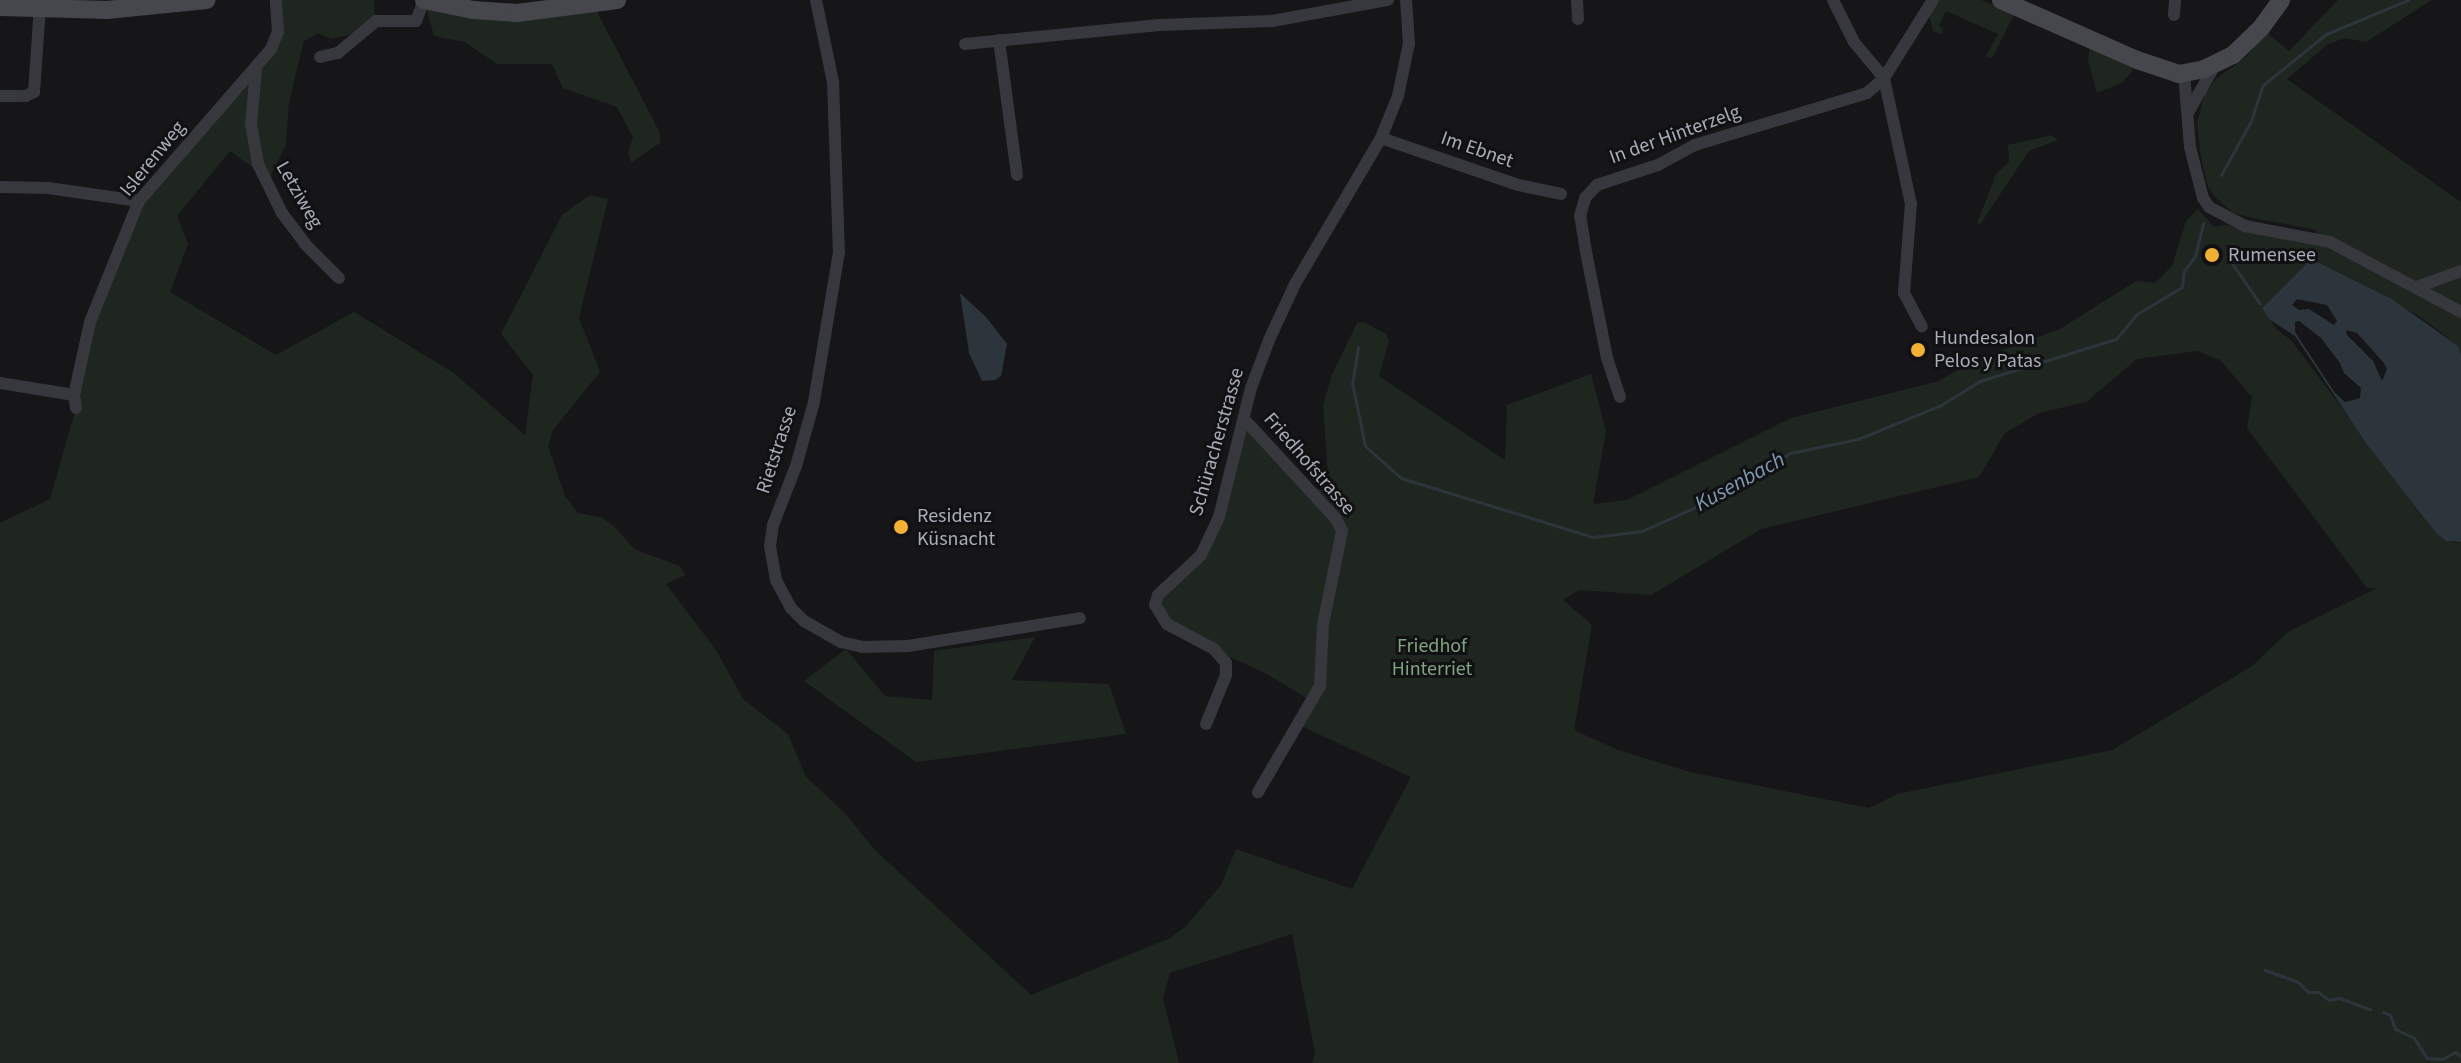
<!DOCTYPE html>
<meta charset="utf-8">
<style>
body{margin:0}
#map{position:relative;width:2461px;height:1063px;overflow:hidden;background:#161618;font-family:"Source Sans 3",sans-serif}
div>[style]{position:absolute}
.green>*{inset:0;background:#1e261f}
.water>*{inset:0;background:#2c353c}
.stream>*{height:3px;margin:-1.5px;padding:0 1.5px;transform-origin:1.5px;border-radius:1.5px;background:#2c353c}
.minor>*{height:12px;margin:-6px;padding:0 6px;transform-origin:6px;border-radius:6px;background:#37383d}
.secondary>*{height:18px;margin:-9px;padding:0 9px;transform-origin:9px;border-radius:9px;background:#45474d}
.dots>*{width:22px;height:22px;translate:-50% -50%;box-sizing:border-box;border:4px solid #111113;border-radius:50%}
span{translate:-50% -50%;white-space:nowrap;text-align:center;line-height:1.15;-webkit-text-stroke:6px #111113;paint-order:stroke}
.street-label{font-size:20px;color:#a8adb8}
.poi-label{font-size:20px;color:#a8adb8}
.left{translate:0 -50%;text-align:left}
.park-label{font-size:20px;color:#7fa381}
.water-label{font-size:22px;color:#7f9bb3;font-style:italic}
</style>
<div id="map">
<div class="green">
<i style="clip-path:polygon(evenodd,276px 0,374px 0,375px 19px,356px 33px,331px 39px,318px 33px,304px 41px,289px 102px,286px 145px,269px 179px,230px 151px,177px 216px,188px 244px,170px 292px,276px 355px,354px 312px,454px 373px,525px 435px,533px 375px,501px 334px,562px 215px,590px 195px,608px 199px,579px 318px,600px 372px,553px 430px,548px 446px,565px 496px,578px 513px,600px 517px,613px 525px,634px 549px,680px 566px,685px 575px,666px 584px,716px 650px,743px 699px,788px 734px,806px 777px,844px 812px,874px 849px,1031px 995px,1170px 938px,1186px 926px,1221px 885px,1236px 849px,1352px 889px,1411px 777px,1299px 725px,1312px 701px,1263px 672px,1192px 640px,1155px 605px,1201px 555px,1245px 420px,1317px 489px,1329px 488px,1323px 405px,1332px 375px,1357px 323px,1364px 322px,1386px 334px,1389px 341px,1379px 376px,1505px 460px,1507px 405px,1591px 374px,1606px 431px,1593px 504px,1627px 500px,1791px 418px,1939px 381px,1975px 360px,2060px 329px,2136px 281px,2155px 283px,2172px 266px,2186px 221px,2198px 209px,2214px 227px,2226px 225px,2315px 244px,2317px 230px,2248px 217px,2232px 212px,2216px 198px,2208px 187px,2200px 152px,2197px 122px,2205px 94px,2216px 79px,2247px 56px,2266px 32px,2289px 51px,2338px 0,2432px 0,2366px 42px,2345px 38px,2328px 44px,2287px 79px,2461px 202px,2461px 354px,2458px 346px,2429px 323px,2392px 299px,2311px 259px,2262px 308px,2277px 330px,2291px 340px,2436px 533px,2454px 543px,2461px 542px,2461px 1063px,1312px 1063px,1315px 1053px,1292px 934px,1170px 973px,1163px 998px,1179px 1063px,0 1063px,0 523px,50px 499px,76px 408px,90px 322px,139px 201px,271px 49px,276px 0,2197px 351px,2220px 360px,2252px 397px,2247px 428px,2367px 588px,2377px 588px,2288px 632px,2252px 666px,2112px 750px,1897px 794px,1869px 808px,1690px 772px,1618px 750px,1574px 730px,1592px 625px,1563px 600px,1579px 590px,1651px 595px,1761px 529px,1979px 477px,2005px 433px,2039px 413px,2086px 402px,2137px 359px,2197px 351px)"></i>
<i style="clip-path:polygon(424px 0,473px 10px,594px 6px,660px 133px,660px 143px,631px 163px,628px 153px,633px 137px,617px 107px,563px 88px,552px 64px,497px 64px,465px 42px,434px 36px)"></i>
<i style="clip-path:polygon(1939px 0,1981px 0,2015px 13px,1992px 58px,1986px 56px,1998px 34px,1946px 11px,1939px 26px,1943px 28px,1941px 34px,1933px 31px,1929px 15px)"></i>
<i style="clip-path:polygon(2090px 46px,2132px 68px,2132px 71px,2122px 83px,2097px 93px,2088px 60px)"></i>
<i style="clip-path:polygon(2051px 135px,2058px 140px,2029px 151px,1979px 226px,1978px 221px,1996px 174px,2009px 162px,2008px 145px)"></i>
<i style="clip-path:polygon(1035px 637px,1012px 680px,1109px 684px,1126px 734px,916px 762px,804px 681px,846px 649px,885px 696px,932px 700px,934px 651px)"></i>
</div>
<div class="water">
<i style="clip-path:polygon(evenodd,2311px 259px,2392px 299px,2458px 346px,2461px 354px,2461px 542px,2446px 541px,2436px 533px,2366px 443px,2295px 336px,2269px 319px,2262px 308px,2311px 259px,2297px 299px,2327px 305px,2337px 321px,2334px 325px,2309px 309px,2299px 310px,2292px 305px,2297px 299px,2311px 259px,2299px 321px,2321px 338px,2340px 363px,2344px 373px,2361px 388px,2360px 398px,2345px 402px,2335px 393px,2295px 332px,2295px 322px,2299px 321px,2311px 259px,2346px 330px,2357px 333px,2384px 363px,2387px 369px,2382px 381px,2373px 361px,2347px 335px,2346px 330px)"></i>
<i style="clip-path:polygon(960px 293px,986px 317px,1007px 344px,1001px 376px,995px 380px,982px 381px,969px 353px)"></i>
</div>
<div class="stream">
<i style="left:2221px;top:175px;width:62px;rotate:-60.9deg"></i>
<i style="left:2251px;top:121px;width:38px;rotate:-72deg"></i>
<i style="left:2263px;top:85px;width:81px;rotate:-39deg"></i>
<i style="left:2326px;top:34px;width:89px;rotate:-22.5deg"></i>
<i style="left:2227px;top:256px;width:58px;rotate:55.5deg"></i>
<i style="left:1358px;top:347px;width:36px;rotate:99deg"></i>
<i style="left:1352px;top:383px;width:64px;rotate:78.3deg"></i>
<i style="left:1365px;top:446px;width:48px;rotate:41.6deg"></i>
<i style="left:1401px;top:478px;width:201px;rotate:17.1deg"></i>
<i style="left:1593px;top:537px;width:49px;rotate:-7deg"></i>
<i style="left:1642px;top:531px;width:88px;rotate:-24.2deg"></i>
<i style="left:1722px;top:495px;width:80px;rotate:-31.7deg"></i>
<i style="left:1790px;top:453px;width:69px;rotate:-11.6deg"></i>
<i style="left:1858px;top:439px;width:90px;rotate:-22.3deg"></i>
<i style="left:1941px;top:405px;width:46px;rotate:-31.6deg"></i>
<i style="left:1980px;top:381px;width:142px;rotate:-17.2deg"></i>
<i style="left:2116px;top:339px;width:33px;rotate:-50deg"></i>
<i style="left:2137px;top:314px;width:52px;rotate:-31deg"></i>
<i style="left:2182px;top:287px;width:16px;rotate:-83deg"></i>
<i style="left:2184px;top:271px;width:19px;rotate:-54deg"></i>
<i style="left:2195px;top:256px;width:34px;rotate:-76deg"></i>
<i style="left:2265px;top:970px;width:35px;rotate:20deg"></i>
<i style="left:2298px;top:982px;width:14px;rotate:45deg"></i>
<i style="left:2308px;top:992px;width:10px"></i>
<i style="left:2318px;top:992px;width:14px;rotate:36deg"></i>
<i style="left:2329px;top:1000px;width:10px;rotate:-11deg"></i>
<i style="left:2339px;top:998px;width:33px;rotate:20deg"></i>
<i style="left:2383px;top:1012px;width:8px;rotate:23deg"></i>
<i style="left:2390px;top:1015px;width:15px;rotate:70deg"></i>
<i style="left:2395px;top:1029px;width:21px;rotate:25deg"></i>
<i style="left:2414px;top:1038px;width:24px;rotate:57deg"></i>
<i style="left:2427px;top:1058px;width:15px;rotate:4deg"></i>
<i style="left:2442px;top:1059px;width:15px;rotate:-28deg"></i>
<i style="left:2455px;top:1052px;width:7px;rotate:34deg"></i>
</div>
<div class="minor">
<i style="left:816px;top:0;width:84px;rotate:78.3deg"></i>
<i style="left:833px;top:82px;width:170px;rotate:88deg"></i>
<i style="left:839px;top:252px;width:152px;rotate:99.5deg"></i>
<i style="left:814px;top:402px;width:66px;rotate:105.7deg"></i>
<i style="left:796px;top:466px;width:63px;rotate:111.3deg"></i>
<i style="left:773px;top:525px;width:21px;rotate:98deg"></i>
<i style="left:770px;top:546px;width:35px;rotate:80deg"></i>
<i style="left:776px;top:580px;width:32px;rotate:62deg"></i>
<i style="left:791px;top:608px;width:18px;rotate:45deg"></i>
<i style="left:804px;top:621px;width:43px;rotate:29.6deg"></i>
<i style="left:841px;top:642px;width:22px;rotate:13deg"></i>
<i style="left:862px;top:647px;width:46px;rotate:-1.2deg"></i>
<i style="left:908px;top:646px;width:174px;rotate:-9.2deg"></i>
<i style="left:1577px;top:0;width:19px;rotate:87deg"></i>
<i style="left:1833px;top:0;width:47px;rotate:63.4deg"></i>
<i style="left:1854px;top:42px;width:47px;rotate:50.2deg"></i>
<i style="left:1884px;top:78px;width:129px;rotate:77.9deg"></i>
<i style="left:1911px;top:204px;width:89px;rotate:94.5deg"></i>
<i style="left:1904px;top:293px;width:38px;rotate:62deg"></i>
<i style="left:2174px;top:15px;width:15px;rotate:-86deg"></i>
<i style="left:999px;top:40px;width:136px;rotate:82.4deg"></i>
<i style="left:965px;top:44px;width:195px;rotate:-5.6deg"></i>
<i style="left:1159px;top:25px;width:113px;rotate:-2deg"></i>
<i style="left:1272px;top:21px;width:118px;rotate:-10.3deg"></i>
<i style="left:320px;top:57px;width:18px;rotate:-13deg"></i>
<i style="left:338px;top:53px;width:50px;rotate:-40.1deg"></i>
<i style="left:376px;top:21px;width:40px"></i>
<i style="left:416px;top:21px;width:22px;rotate:-69deg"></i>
<i style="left:256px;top:70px;width:54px;rotate:95.3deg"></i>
<i style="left:251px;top:124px;width:41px;rotate:80.1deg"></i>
<i style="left:258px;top:164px;width:55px;rotate:63.9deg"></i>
<i style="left:282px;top:213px;width:39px;rotate:53deg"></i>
<i style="left:305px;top:244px;width:48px;rotate:45deg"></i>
<i style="left:2184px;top:73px;width:74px;rotate:85.4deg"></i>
<i style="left:2190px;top:147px;width:53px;rotate:75.7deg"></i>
<i style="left:2203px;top:198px;width:11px;rotate:56deg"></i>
<i style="left:2209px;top:207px;width:41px;rotate:27.8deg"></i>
<i style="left:2245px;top:226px;width:86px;rotate:10.7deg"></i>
<i style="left:2330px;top:242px;width:149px;rotate:28.1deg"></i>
<i style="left:0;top:96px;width:26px"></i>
<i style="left:26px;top:96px;width:9px;rotate:-27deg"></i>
<i style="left:34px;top:92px;width:85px;rotate:-86deg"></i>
<i style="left:2189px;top:111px;width:53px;rotate:-60.5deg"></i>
<i style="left:1381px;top:138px;width:145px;rotate:18.9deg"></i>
<i style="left:1518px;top:185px;width:44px;rotate:11.8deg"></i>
<i style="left:0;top:187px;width:48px;rotate:1.2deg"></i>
<i style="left:48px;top:188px;width:92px;rotate:8.1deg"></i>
<i style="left:2417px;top:287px;width:47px;rotate:-20deg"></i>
<i style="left:0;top:383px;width:75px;rotate:9.2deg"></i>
<i style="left:1620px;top:397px;width:41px;rotate:-108.4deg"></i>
<i style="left:1607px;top:358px;width:108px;rotate:-101.2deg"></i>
<i style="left:1586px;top:252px;width:36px;rotate:-99deg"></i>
<i style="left:1580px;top:216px;width:19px;rotate:-74deg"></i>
<i style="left:1585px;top:198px;width:18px;rotate:-47deg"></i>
<i style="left:1597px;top:185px;width:64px;rotate:-18.2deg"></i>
<i style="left:1658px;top:165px;width:42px;rotate:-28.4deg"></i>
<i style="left:1695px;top:145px;width:180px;rotate:-16.8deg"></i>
<i style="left:1867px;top:93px;width:23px;rotate:-41deg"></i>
<i style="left:1884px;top:78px;width:92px;rotate:-57.9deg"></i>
<i style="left:76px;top:408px;width:13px;rotate:-99deg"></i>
<i style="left:74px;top:395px;width:75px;rotate:-77.6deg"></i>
<i style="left:90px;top:322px;width:131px;rotate:-68deg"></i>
<i style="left:139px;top:201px;width:201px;rotate:-49deg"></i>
<i style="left:271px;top:49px;width:18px;rotate:-68deg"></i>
<i style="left:278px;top:32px;width:32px;rotate:-94deg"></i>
<i style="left:1245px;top:420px;width:134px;rotate:47.4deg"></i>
<i style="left:1336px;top:519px;width:13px;rotate:63deg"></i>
<i style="left:1342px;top:531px;width:95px;rotate:101.5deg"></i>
<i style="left:1323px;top:624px;width:62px;rotate:92.8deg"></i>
<i style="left:1320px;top:686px;width:123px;rotate:120.3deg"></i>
<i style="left:1206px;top:724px;width:53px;rotate:-67.8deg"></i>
<i style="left:1226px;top:675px;width:12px;rotate:-90deg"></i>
<i style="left:1226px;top:663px;width:18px;rotate:-131deg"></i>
<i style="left:1214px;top:649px;width:53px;rotate:-152deg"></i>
<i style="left:1167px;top:624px;width:22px;rotate:-122deg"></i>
<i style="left:1155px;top:605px;width:10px;rotate:-73deg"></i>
<i style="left:1158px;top:595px;width:59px;rotate:-42.9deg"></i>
<i style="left:1201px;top:555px;width:42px;rotate:-64.7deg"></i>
<i style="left:1219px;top:517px;width:133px;rotate:-76.1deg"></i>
<i style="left:1251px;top:388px;width:51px;rotate:-69.4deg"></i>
<i style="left:1269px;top:340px;width:62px;rotate:-65.1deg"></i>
<i style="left:1295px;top:284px;width:169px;rotate:-59.5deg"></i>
<i style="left:1381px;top:138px;width:45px;rotate:-68deg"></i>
<i style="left:1398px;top:96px;width:54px;rotate:-78.3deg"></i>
<i style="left:1409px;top:43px;width:43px;rotate:-94deg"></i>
</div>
<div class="secondary">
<i style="left:424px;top:0;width:50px;rotate:11.5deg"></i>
<i style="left:473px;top:10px;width:44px;rotate:3.9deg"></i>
<i style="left:517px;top:13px;width:101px;rotate:-7.4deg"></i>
<i style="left:2001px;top:0;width:149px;rotate:23.8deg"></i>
<i style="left:2137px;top:60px;width:44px;rotate:18.4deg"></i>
<i style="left:2179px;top:74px;width:25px;rotate:-11deg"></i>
<i style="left:2204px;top:69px;width:32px;rotate:-26deg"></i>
<i style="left:2233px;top:55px;width:39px;rotate:-44deg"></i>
<i style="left:2261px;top:28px;width:34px;rotate:-54deg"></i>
<i style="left:0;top:7px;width:107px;rotate:1.6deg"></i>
<i style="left:107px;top:10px;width:100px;rotate:-5.7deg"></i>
</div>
<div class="dots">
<i style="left:2212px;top:255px;background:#f2b134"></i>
<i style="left:1918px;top:350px;background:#f2b134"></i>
<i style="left:901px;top:527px;background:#f2b134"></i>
</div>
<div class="street-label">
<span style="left:1675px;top:135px;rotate:-20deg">In der Hinterzelg</span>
<span style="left:1477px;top:150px;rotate:19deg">Im Ebnet</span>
<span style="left:153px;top:159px;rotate:-51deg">Islerenweg</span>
<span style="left:299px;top:195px;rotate:60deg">Letziweg</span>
<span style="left:1217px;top:442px;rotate:-74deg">Schüracherstrasse</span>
<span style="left:777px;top:450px;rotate:-72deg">Rietstrasse</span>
<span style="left:1309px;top:464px;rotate:49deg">Friedhofstrasse</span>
</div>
<div class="poi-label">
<span class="left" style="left:2228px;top:255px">Rumensee</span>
<span class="left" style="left:1934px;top:350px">Hundesalon<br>Pelos y Patas</span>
<span class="left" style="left:917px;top:528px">Residenz<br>Küsnacht</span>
</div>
<div class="park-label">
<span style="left:1432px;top:658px">Friedhof<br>Hinterriet</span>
</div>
<div class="water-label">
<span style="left:1740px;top:482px;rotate:-29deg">Kusenbach</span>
</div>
</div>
